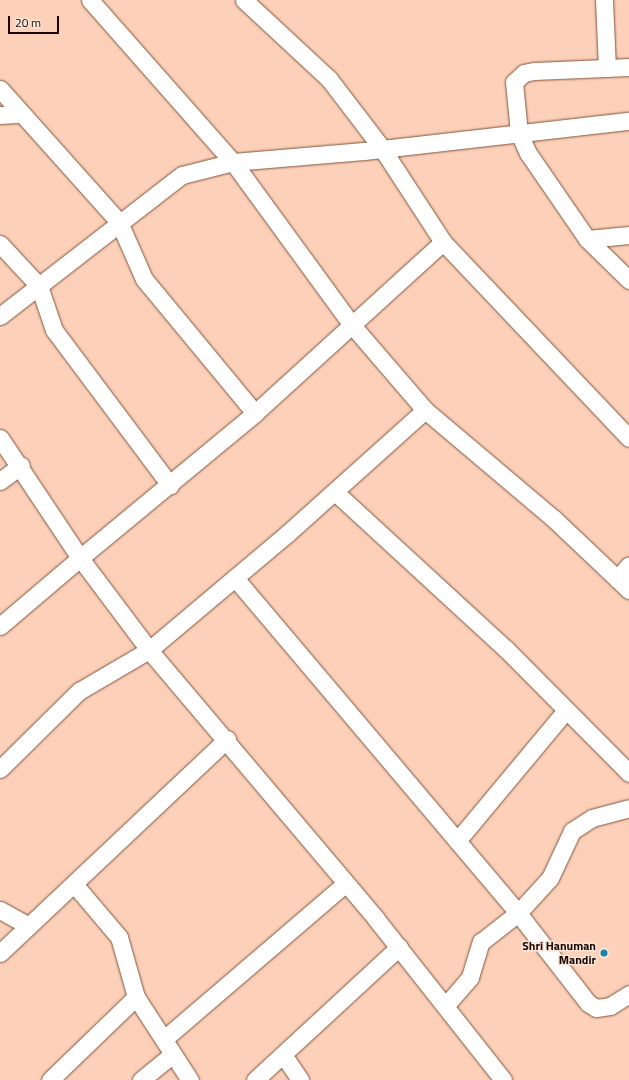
<!DOCTYPE html>
<style>
body{margin:0}
#map{position:relative;width:629px;height:1080px;overflow:hidden;background:#fcd0b9;font-family:"Titillium Web",sans-serif}
div>[style]{position:absolute}
.roads{filter:drop-shadow(0 0 1px #83543a) drop-shadow(0 0 1px #83543a)}
.street>*{height:17px;margin:-8.5px;padding:0 8.5px;transform-origin:8.5px;border-radius:8.5px;background:#fff}
.dots>*{width:11px;height:11px;translate:-50% -50%;box-sizing:border-box;border:2px solid #f9e3d7;border-radius:50%}
span{translate:-50% -50%;white-space:nowrap;text-align:center;line-height:1.15;-webkit-text-stroke:3px #f9e3d7;paint-order:stroke}
.poi-label{font-size:12px;color:#1a0801;font-weight:700}
.right{translate:-100% -50%;text-align:right}
.scale{position:absolute;left:8px;top:16px;width:51px;height:18px;box-sizing:border-box;border:2px solid #1a0801;border-top:0;padding-left:5px;font-size:12px;line-height:14px;white-space:nowrap;color:#1a0801;-webkit-text-stroke:3px #f9e3d7;paint-order:stroke}
</style>
<div id="map">
<div class="roads">
<div class="street">
<i style="left:90px;top:0;width:216px;rotate:48.6deg"></i>
<i style="left:233px;top:162px;width:200px;rotate:53.9deg"></i>
<i style="left:351px;top:324px;width:113px;rotate:49.3deg"></i>
<i style="left:425px;top:410px;width:167px;rotate:40.2deg"></i>
<i style="left:553px;top:518px;width:105px;rotate:43.5deg"></i>
<i style="left:604px;top:0;width:68px;rotate:87.5deg"></i>
<i style="left:629px;top:67px;width:95px;rotate:177.6deg"></i>
<i style="left:534px;top:71px;width:10px;rotate:169deg"></i>
<i style="left:524px;top:73px;width:13px;rotate:138deg"></i>
<i style="left:514px;top:82px;width:51px;rotate:84.4deg"></i>
<i style="left:519px;top:133px;width:22px;rotate:66deg"></i>
<i style="left:528px;top:153px;width:104px;rotate:55.5deg"></i>
<i style="left:587px;top:239px;width:59px;rotate:44.3deg"></i>
<i style="left:0;top:89px;width:178px;rotate:48.2deg"></i>
<i style="left:119px;top:222px;width:62px;rotate:66.3deg"></i>
<i style="left:144px;top:279px;width:174px;rotate:50.4deg"></i>
<i style="left:0;top:115px;width:22px;rotate:-3deg"></i>
<i style="left:587px;top:239px;width:42px;rotate:-5.4deg"></i>
<i style="left:443px;top:242px;width:270px;rotate:46.5deg"></i>
<i style="left:0;top:244px;width:57px;rotate:47.1deg"></i>
<i style="left:39px;top:286px;width:46px;rotate:71.2deg"></i>
<i style="left:54px;top:330px;width:194px;rotate:53.2deg"></i>
<i style="left:0;top:316px;width:230px;rotate:-37.8deg"></i>
<i style="left:182px;top:175px;width:53px;rotate:-14.3deg"></i>
<i style="left:233px;top:162px;width:131px;rotate:-4.8deg"></i>
<i style="left:364px;top:151px;width:267px;rotate:-6.5deg"></i>
<i style="left:425px;top:410px;width:184px;rotate:138.1deg"></i>
<i style="left:288px;top:533px;width:182px;rotate:139.9deg"></i>
<i style="left:149px;top:650px;width:352px;rotate:49.8deg"></i>
<i style="left:376px;top:919px;width:205px;rotate:51.7deg"></i>
<i style="left:0;top:438px;width:144px;rotate:56.3deg"></i>
<i style="left:80px;top:558px;width:227px;rotate:-39.6deg"></i>
<i style="left:255px;top:413px;width:254px;rotate:-42.3deg"></i>
<i style="left:443px;top:242px;width:113px;rotate:-123.1deg"></i>
<i style="left:381px;top:147px;width:86px;rotate:-127.4deg"></i>
<i style="left:329px;top:79px;width:116px;rotate:-137.1deg"></i>
<i style="left:0;top:481px;width:26px;rotate:-37deg"></i>
<i style="left:335px;top:492px;width:232px;rotate:42.6deg"></i>
<i style="left:506px;top:649px;width:175px;rotate:45.2deg"></i>
<i style="left:235px;top:578px;width:439px;rotate:49.8deg"></i>
<i style="left:518px;top:913px;width:114px;rotate:52.1deg"></i>
<i style="left:588px;top:1003px;width:9px;rotate:32deg"></i>
<i style="left:596px;top:1008px;width:14px;rotate:-8deg"></i>
<i style="left:610px;top:1006px;width:22px;rotate:-32deg"></i>
<i style="left:617px;top:579px;width:18px;rotate:-49deg"></i>
<i style="left:0;top:626px;width:105px;rotate:-40.4deg"></i>
<i style="left:80px;top:558px;width:115px;rotate:53.1deg"></i>
<i style="left:149px;top:650px;width:81px;rotate:149.6deg"></i>
<i style="left:79px;top:691px;width:111px;rotate:135.4deg"></i>
<i style="left:457px;top:841px;width:170px;rotate:-50.2deg"></i>
<i style="left:74px;top:884px;width:70px;rotate:49.7deg"></i>
<i style="left:119px;top:937px;width:62px;rotate:74.2deg"></i>
<i style="left:136px;top:997px;width:99px;rotate:57deg"></i>
<i style="left:0;top:910px;width:33px;rotate:29deg"></i>
<i style="left:0;top:953px;width:312px;rotate:-43.3deg"></i>
<i style="left:446px;top:1005px;width:37px;rotate:-49deg"></i>
<i style="left:470px;top:977px;width:37px;rotate:-73deg"></i>
<i style="left:481px;top:942px;width:47px;rotate:-38.1deg"></i>
<i style="left:518px;top:913px;width:47px;rotate:-47.6deg"></i>
<i style="left:550px;top:878px;width:52px;rotate:-64.9deg"></i>
<i style="left:572px;top:831px;width:24px;rotate:-33deg"></i>
<i style="left:592px;top:818px;width:38px;rotate:-15deg"></i>
<i style="left:164px;top:1039px;width:238px;rotate:-40.6deg"></i>
<i style="left:284px;top:1056px;width:29px;rotate:56deg"></i>
<i style="left:50px;top:1080px;width:120px;rotate:-44deg"></i>
<i style="left:141px;top:1080px;width:41px;rotate:-39.1deg"></i>
<i style="left:255px;top:1080px;width:196px;rotate:-42.7deg"></i>
</div>
</div>
<div class="dots">
<i style="left:604px;top:953px;background:#1883ab"></i>
</div>
<div class="poi-label">
<span class="right" style="left:596px;top:953px">Shri Hanuman<br>Mandir</span>
</div>
<div class="scale">20 m</div>
</div>
